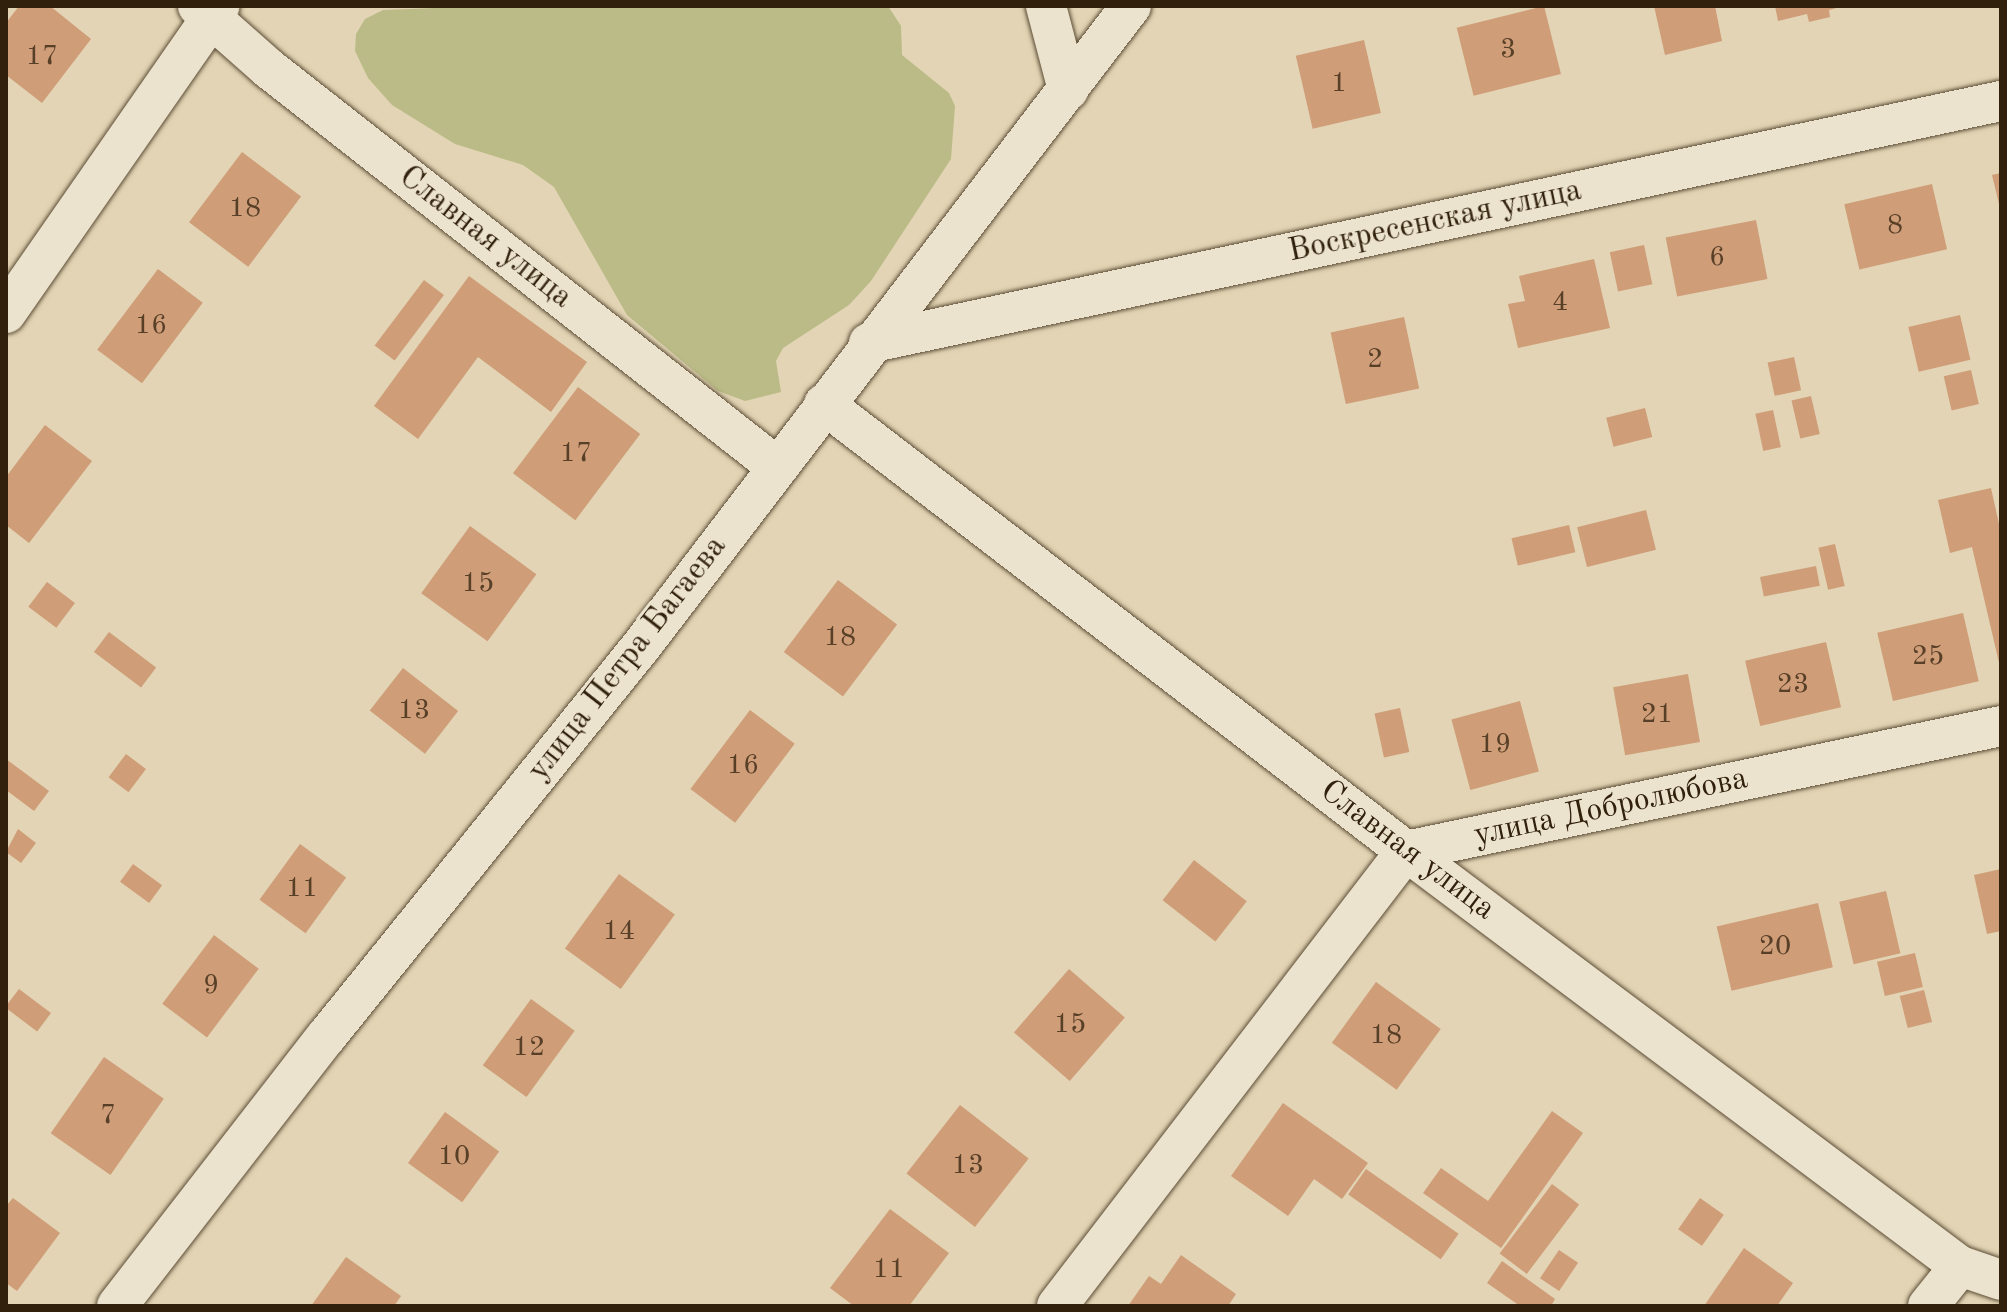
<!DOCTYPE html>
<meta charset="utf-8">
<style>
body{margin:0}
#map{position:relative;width:2007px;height:1312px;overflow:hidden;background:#e2d4b4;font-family:"Old Standard TT",serif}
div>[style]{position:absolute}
.green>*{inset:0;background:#bbbb87}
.building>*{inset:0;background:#cf9d78;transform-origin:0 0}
.roads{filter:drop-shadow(0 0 2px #5c4d36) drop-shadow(0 0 2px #5c4d36)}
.street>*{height:40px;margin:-20px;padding:0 20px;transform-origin:20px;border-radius:20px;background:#ece3ce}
span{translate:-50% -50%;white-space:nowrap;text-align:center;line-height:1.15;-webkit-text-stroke:6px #ece3ce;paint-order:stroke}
.number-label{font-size:28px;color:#583f27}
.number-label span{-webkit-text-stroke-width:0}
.street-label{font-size:32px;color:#30200c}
.frame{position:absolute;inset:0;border:8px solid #30200c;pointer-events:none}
</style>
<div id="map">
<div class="green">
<i style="clip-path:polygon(488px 6px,888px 6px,901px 26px,902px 55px,949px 93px,955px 106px,951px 159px,871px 281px,849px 305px,783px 348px,776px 361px,781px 392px,745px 401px,718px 391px,627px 315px,554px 187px,523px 165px,455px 144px,392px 105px,368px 78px,355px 51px,356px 34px,365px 19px,383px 10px)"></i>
</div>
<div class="building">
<i style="clip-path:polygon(19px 6px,50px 6px,91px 39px,42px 103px,6px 75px,6px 23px)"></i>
<i style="left:1544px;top:6px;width:70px;height:90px;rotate:76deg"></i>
<i style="clip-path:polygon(1654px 6px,1715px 6px,1722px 41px,1665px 55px)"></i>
<i style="clip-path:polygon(1775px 6px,1840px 6px,1840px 7px,1829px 10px,1830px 17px,1809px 22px,1807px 14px,1778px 21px)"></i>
<i style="left:1364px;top:40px;width:75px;height:70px;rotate:77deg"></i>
<i style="left:242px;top:152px;width:74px;height:88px;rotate:37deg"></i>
<i style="clip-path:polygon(2001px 173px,2001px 208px,2000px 208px,1992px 175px)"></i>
<i style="left:1932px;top:184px;width:67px;height:90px;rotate:77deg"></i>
<i style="left:1756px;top:220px;width:60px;height:92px;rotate:79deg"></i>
<i style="left:1644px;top:245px;width:40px;height:35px;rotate:78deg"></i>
<i style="clip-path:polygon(1594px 259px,1610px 328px,1518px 348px,1508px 304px,1525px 301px,1519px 276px)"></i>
<i style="left:158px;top:269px;width:56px;height:101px;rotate:37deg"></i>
<i style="clip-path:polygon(469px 276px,587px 362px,551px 412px,478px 357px,418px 439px,374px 406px)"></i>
<i style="left:424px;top:280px;width:25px;height:82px;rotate:37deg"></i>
<i style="left:1960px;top:315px;width:46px;height:53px;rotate:77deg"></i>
<i style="left:1404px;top:317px;width:73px;height:75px;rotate:78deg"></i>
<i style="left:1794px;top:357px;width:34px;height:27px;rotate:78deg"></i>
<i style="left:1971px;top:370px;width:35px;height:28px;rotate:77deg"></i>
<i style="left:578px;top:387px;width:78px;height:108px;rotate:37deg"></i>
<i style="left:1811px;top:396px;width:39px;height:20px;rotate:77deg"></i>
<i style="left:1645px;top:408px;width:30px;height:40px;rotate:76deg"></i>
<i style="left:1773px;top:410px;width:38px;height:18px;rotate:78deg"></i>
<i style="clip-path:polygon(45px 425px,92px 461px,29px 543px,6px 525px,6px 477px)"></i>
<i style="clip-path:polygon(1991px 488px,2001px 533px,2000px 667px,1972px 547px,1950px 553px,1938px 500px)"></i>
<i style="left:1646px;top:510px;width:41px;height:71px;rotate:76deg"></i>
<i style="left:1569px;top:525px;width:28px;height:59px;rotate:77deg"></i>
<i style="left:470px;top:526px;width:82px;height:83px;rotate:36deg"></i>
<i style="left:1835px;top:544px;width:43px;height:17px;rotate:77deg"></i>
<i style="left:1816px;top:566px;width:20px;height:57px;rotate:79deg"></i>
<i style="left:838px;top:580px;width:74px;height:90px;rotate:37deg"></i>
<i style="left:47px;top:582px;width:35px;height:31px;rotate:37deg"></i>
<i style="left:1963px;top:613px;width:70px;height:88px;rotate:77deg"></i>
<i style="left:109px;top:632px;width:59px;height:25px;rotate:37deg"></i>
<i style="left:1826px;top:642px;width:67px;height:83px;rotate:77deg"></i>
<i style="left:403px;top:668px;width:70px;height:54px;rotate:38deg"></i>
<i style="left:1688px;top:674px;width:69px;height:76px;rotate:80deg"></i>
<i style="left:1520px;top:701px;width:73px;height:71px;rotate:75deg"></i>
<i style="left:1400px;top:708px;width:45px;height:26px;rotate:78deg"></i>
<i style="left:750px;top:710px;width:56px;height:99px;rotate:37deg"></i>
<i style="left:126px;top:754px;width:25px;height:29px;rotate:37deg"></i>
<i style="clip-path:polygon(6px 759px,49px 791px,34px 811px,6px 790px)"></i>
<i style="clip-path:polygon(18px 829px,36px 843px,21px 863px,6px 852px)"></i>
<i style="left:300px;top:844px;width:57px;height:69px;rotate:36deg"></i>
<i style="left:1194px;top:860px;width:67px;height:51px;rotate:38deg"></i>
<i style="left:133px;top:864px;width:36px;height:22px;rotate:36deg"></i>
<i style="clip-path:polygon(2001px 869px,2001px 931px,1987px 934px,1974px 875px)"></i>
<i style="left:619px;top:874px;width:69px;height:92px;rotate:36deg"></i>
<i style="left:1886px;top:891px;width:64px;height:48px;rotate:77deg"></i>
<i style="left:1818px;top:903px;width:66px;height:104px;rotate:77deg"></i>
<i style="left:214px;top:935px;width:56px;height:86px;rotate:37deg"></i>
<i style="left:1915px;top:953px;width:35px;height:39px;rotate:77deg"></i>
<i style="left:1069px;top:969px;width:74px;height:84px;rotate:41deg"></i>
<i style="left:1376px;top:982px;width:80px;height:75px;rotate:36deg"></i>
<i style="left:19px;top:989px;width:40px;height:23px;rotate:37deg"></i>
<i style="left:1924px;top:990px;width:33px;height:25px;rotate:76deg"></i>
<i style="left:531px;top:999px;width:54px;height:82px;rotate:36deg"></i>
<i style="left:104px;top:1057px;width:73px;height:93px;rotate:35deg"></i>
<i style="clip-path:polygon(1283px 1103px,1368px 1163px,1342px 1199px,1314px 1179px,1288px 1216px,1231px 1176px)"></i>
<i style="left:960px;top:1105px;width:87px;height:87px;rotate:38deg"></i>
<i style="clip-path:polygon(1552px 1111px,1583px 1133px,1501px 1248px,1423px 1193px,1441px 1168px,1488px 1201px)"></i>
<i style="left:445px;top:1112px;width:67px;height:63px;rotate:36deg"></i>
<i style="left:1366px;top:1169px;width:113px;height:31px;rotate:35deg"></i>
<i style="left:1552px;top:1184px;width:34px;height:87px;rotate:37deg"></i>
<i style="clip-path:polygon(13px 1198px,60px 1233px,17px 1291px,6px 1283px,6px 1206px)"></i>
<i style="left:1700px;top:1198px;width:29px;height:38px;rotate:35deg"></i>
<i style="clip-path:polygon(890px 1209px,949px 1253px,909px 1306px,854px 1306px,830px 1288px)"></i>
<i style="clip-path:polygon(1744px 1248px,1793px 1283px,1777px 1306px,1704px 1306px)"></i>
<i style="left:1559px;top:1250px;width:23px;height:34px;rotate:34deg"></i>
<i style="clip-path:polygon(1181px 1255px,1236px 1294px,1228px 1306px,1128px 1306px,1149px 1276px,1161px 1284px)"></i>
<i style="clip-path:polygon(346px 1257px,401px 1296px,394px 1306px,311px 1306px)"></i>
<i style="clip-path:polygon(1502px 1261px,1555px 1299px,1551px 1306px,1520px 1306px,1487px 1283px)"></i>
</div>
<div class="roads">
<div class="street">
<i style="left:198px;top:6px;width:94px;rotate:41.5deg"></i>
<i style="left:268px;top:68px;width:645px;rotate:38.08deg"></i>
<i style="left:1046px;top:6px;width:87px;rotate:75.3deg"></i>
<i style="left:6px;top:313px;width:374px;rotate:-55.2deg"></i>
<i style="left:869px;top:343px;width:1158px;rotate:-12.07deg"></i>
<i style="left:824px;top:404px;width:734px;rotate:37.53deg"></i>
<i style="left:1406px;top:851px;width:692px;rotate:36.84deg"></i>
<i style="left:1960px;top:1266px;width:43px;rotate:18.9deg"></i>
<i style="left:117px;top:1306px;width:341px;rotate:-52.2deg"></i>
<i style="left:326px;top:1037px;width:505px;rotate:-51.11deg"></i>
<i style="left:643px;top:644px;width:803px;rotate:-52.59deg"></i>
<i style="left:1057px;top:1306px;width:573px;rotate:-52.51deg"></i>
<i style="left:1406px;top:851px;width:608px;rotate:-11.86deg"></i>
<i style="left:1928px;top:1306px;width:51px;rotate:-51.3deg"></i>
</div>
</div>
<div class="number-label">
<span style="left:1508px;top:50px">3</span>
<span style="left:42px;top:57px">17</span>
<span style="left:1339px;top:84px">1</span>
<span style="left:245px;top:209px">18</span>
<span style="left:1895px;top:226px">8</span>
<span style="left:1717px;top:258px">6</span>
<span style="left:1560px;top:303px">4</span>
<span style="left:151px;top:326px">16</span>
<span style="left:1375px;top:360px">2</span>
<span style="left:576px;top:454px">17</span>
<span style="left:478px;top:584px">15</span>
<span style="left:840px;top:638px">18</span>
<span style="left:1928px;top:657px">25</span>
<span style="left:1793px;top:685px">23</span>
<span style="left:414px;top:711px">13</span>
<span style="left:1657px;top:715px">21</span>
<span style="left:1495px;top:745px">19</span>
<span style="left:743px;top:766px">16</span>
<span style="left:302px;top:889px">11</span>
<span style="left:619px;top:932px">14</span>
<span style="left:1775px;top:947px">20</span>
<span style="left:211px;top:986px">9</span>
<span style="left:1070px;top:1025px">15</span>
<span style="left:1386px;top:1036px">18</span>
<span style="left:529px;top:1048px">12</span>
<span style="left:108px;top:1116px">7</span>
<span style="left:454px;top:1157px">10</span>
<span style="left:968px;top:1166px">13</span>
<span style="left:889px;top:1270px">11</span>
</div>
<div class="street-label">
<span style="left:1435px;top:222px;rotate:-12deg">Воскресенская улица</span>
<span style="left:485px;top:238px;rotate:38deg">Славная улица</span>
<span style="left:628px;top:659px;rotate:-52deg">улица Петра Багаева</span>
<span style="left:1611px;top:808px;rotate:-12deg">улица Добролюбова</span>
<span style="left:1407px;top:851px;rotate:37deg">Славная улица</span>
</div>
<div class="frame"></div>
</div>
